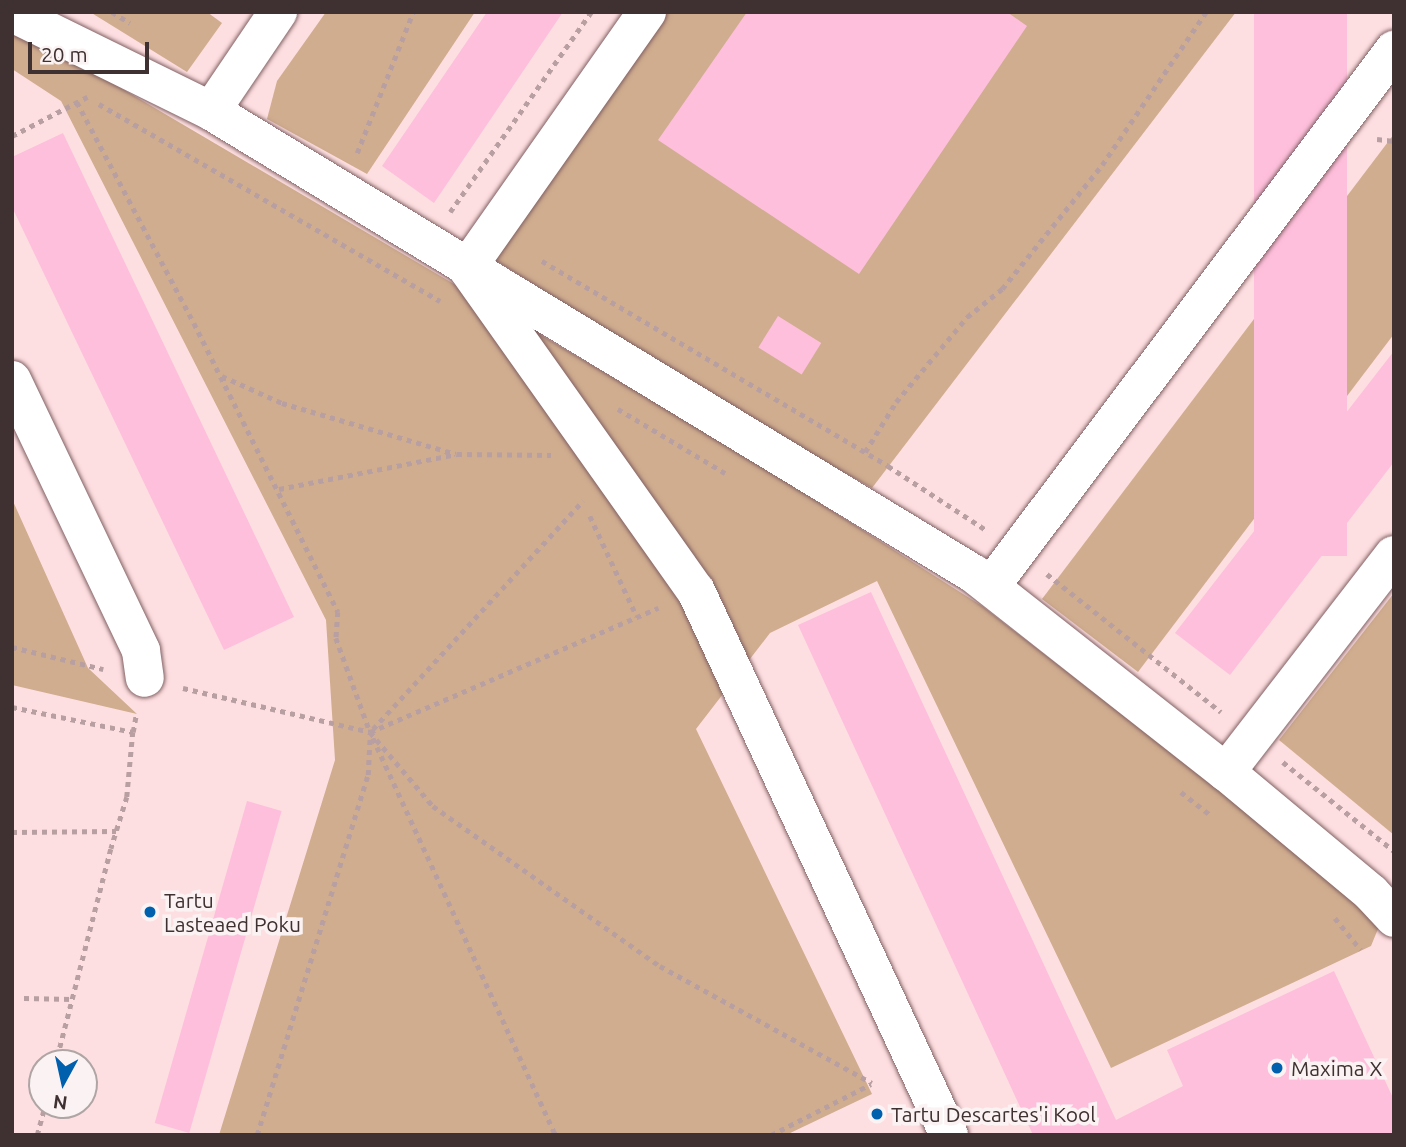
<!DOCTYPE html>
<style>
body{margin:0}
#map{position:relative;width:1406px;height:1147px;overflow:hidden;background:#fedfe1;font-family:Ubuntu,sans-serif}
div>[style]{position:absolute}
.green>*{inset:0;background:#d0ad8f}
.building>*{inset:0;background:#febfdc;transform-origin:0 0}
.path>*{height:4.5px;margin-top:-2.25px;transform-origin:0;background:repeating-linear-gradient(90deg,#b89fa1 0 5px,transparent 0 10px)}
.roads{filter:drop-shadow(0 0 2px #816063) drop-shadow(0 0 2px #816063)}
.minor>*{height:38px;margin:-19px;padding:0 19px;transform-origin:19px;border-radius:19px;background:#fff}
.dots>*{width:19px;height:19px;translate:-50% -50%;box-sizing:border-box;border:4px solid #fbf3f3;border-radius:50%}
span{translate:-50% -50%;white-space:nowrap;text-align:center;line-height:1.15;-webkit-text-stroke:7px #fbf3f3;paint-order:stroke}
.poi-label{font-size:21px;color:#3f3031}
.left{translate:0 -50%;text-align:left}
.frame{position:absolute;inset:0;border:14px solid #3f3031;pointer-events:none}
.north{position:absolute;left:28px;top:1049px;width:70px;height:70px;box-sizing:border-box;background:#fbf3f3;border:2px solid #b0a5a5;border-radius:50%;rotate:188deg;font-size:19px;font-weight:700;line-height:28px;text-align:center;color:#3f3031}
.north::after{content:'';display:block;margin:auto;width:24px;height:32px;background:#0060ad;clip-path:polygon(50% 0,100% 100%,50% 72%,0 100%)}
.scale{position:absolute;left:28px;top:42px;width:121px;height:32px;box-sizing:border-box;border:4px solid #3f3031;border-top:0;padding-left:9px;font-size:21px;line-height:24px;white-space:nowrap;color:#3f3031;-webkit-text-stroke:5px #fbf3f3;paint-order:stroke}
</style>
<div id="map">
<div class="green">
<i style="clip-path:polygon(90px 12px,207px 12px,222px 23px,187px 72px)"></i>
<i style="clip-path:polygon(326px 12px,475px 12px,367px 174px,267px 119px,277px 81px)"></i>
<i style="clip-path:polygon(666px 12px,1236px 12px,872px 488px,756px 424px,495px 260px)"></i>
<i style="clip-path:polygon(12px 24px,738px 451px,982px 606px,1316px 865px,1380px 924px,1371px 946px,1111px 1068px,877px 581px,770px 633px,696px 729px,872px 1094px,786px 1135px,219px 1135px,335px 760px,326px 620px,61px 101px,12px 69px)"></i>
<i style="clip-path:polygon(1394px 134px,1394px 334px,1138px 672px,1042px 599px)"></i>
<i style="clip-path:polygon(12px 499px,88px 668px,137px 714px,12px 685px)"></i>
<i style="clip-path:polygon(1394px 593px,1394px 835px,1279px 740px)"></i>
</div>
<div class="building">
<i style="clip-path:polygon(487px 12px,563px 12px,434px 203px,382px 166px)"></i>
<i style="clip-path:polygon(747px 12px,1007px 12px,1027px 26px,859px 274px,658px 140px)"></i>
<i style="left:1254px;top:12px;width:93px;height:544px"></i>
<i style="clip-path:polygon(63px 133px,294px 617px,224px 650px,12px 207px,12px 157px)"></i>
<i style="left:778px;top:316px;width:51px;height:37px;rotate:32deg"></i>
<i style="clip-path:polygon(1394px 351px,1394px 462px,1230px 675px,1175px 633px)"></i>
<i style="clip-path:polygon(871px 592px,1116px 1120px,1183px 1086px,1167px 1050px,1334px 971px,1394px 1100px,1394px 1135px,1033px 1135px,798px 625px)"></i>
<i style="left:247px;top:801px;width:36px;height:335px;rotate:16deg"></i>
</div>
<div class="path">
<i style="left:112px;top:12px;width:21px;rotate:31deg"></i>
<i style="left:77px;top:102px;width:250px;rotate:62.1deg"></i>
<i style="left:194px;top:323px;width:323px;rotate:63.5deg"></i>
<i style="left:338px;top:612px;width:26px;rotate:94deg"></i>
<i style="left:336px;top:638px;width:100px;rotate:70.1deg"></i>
<i style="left:370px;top:732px;width:97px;rotate:49.6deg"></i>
<i style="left:433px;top:806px;width:278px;rotate:35.2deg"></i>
<i style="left:660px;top:966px;width:242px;rotate:28.9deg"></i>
<i style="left:99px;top:104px;width:394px;rotate:30deg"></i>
<i style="left:12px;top:136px;width:85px;rotate:-27.5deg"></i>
<i style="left:1377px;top:139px;width:17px;rotate:7deg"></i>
<i style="left:357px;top:153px;width:152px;rotate:-68.3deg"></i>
<i style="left:450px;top:212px;width:245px;rotate:-54.8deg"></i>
<i style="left:542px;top:261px;width:402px;rotate:30.6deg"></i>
<i style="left:888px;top:466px;width:117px;rotate:33.1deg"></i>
<i style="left:222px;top:376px;width:66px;rotate:24.2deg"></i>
<i style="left:282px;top:403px;width:181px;rotate:16.3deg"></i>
<i style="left:618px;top:409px;width:125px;rotate:30.9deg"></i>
<i style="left:865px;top:452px;width:59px;rotate:-58.2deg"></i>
<i style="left:896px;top:402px;width:111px;rotate:-50.1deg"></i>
<i style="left:967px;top:317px;width:45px;rotate:-38.7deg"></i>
<i style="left:1002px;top:289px;width:159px;rotate:-51.1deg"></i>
<i style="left:1102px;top:165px;width:185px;rotate:-55.8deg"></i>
<i style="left:279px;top:489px;width:181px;rotate:-11.1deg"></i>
<i style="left:457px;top:454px;width:94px;rotate:0.6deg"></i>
<i style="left:590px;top:516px;width:111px;rotate:65deg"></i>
<i style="left:1047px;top:574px;width:222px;rotate:38.4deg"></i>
<i style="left:12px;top:647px;width:94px;rotate:13.6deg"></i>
<i style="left:183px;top:688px;width:192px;rotate:13.2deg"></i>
<i style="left:370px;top:732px;width:314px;rotate:-23.3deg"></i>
<i style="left:12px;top:707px;width:124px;rotate:11.7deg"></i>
<i style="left:133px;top:732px;width:65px;rotate:95.3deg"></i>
<i style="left:127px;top:797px;width:54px;rotate:107.1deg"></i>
<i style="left:111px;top:849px;width:221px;rotate:104.4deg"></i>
<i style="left:373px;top:729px;width:310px;rotate:-47.4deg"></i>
<i style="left:133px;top:732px;width:17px;rotate:-80deg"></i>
<i style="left:373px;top:738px;width:437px;rotate:65.3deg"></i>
<i style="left:1283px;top:762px;width:142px;rotate:38.7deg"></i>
<i style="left:1181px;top:792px;width:37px;rotate:38deg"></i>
<i style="left:12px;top:832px;width:104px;rotate:-0.6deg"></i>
<i style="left:1335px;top:918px;width:41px;rotate:50.9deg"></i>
<i style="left:24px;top:998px;width:48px;rotate:1.2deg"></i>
<i style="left:37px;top:1135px;width:31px;rotate:-75deg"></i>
<i style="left:257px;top:1135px;width:377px;rotate:-72.9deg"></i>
<i style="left:368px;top:775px;width:41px;rotate:-87.2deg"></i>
<i style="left:771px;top:1135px;width:112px;rotate:-27deg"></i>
</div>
<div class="roads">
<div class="minor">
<i style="left:647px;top:12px;width:313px;rotate:125.1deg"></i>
<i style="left:467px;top:268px;width:396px;rotate:54.7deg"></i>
<i style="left:696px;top:591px;width:600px;rotate:65.06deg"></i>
<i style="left:12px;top:13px;width:222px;rotate:26.2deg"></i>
<i style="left:211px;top:111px;width:892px;rotate:31.25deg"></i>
<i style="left:974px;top:574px;width:320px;rotate:38.2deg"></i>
<i style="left:1226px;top:772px;width:189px;rotate:39.8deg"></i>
<i style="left:1371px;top:893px;width:34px;rotate:47deg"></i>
<i style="left:211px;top:111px;width:120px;rotate:-55.9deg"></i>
<i style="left:12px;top:380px;width:300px;rotate:64.5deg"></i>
<i style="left:141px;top:651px;width:27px;rotate:82deg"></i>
<i style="left:991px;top:586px;width:671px;rotate:-53.06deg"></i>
<i style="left:1226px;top:772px;width:274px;rotate:-52.3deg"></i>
</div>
</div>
<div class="dots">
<i style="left:150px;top:912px;background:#0060ad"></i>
<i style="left:1277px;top:1068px;background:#0060ad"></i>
<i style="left:877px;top:1114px;background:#0060ad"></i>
</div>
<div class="poi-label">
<span class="left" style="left:164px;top:912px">Tartu<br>Lasteaed Poku</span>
<span class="left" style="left:1291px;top:1068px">Maxima X</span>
<span class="left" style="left:891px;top:1114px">Tartu Descartes'i Kool</span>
</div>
<div class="frame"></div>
<div class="north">N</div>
<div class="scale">20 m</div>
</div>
